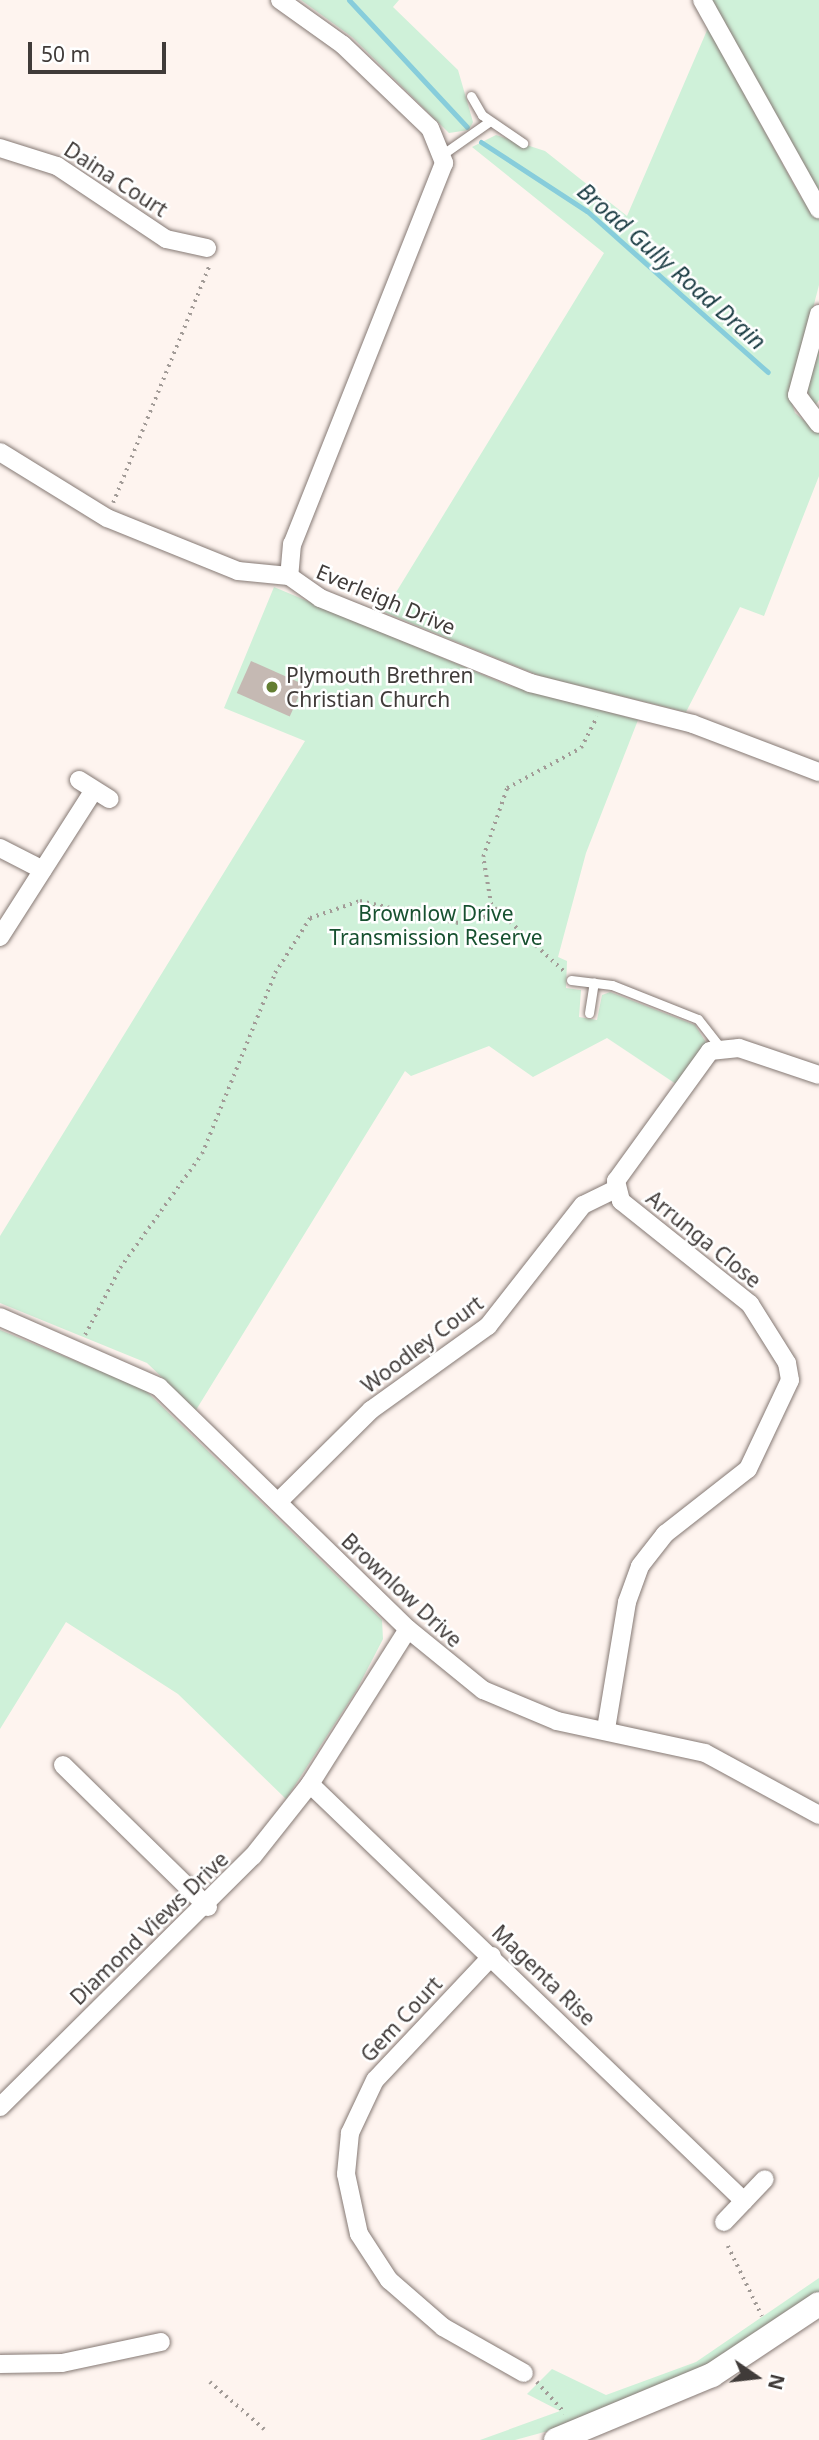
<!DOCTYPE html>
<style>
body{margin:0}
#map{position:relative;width:819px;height:2440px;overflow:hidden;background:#fef4ef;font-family:"Noto Sans",sans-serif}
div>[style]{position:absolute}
.green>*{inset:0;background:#cff1d9}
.stream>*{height:5px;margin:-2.5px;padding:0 2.5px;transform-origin:2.5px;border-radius:2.5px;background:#87cddb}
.building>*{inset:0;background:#c5b9b3;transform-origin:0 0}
.path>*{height:3.5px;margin-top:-1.75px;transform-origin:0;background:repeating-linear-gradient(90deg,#a29b97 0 2px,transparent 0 7px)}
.roads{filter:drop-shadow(0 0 2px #857974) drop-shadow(0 0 2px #857974)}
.lane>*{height:9px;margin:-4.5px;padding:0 4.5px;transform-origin:4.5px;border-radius:4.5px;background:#fff}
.street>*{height:18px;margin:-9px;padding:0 9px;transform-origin:9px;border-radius:9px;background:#fff}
.secondary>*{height:24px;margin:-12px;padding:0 12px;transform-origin:12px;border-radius:12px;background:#fff}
.dots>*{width:19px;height:19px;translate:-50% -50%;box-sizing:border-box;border:4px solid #fff;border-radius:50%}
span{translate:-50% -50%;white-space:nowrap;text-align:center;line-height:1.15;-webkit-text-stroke:5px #fff;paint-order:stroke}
.street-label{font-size:21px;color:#403b39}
.poi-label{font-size:21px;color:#403b39}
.left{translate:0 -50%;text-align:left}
.park-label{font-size:21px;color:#175130}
.water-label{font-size:23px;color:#1a3c43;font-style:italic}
.north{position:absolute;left:721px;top:2342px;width:70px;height:70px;-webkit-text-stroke:5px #fff;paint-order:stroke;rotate:104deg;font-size:19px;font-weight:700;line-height:28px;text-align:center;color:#403b39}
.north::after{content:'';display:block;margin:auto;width:24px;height:32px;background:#403b39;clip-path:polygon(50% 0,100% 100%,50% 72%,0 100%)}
.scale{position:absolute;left:28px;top:42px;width:138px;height:32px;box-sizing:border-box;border:4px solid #403b39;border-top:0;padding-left:9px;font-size:21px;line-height:24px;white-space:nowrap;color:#403b39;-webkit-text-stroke:5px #fff;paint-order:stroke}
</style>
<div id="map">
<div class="green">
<i style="clip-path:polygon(301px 0,399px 0,393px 7px,458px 70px,473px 122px,469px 130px,449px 133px,352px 37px)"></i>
<i style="clip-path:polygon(711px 0,819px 0,819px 197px)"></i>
<i style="clip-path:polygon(708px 28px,800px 196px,819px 220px,819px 285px,790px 397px,795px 413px,819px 433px,819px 476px,764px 616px,740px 607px,686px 712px,540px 676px,384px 612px,604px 253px,472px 147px,496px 135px,545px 151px,627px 216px)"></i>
<i style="clip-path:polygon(819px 343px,819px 400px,813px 409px,807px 388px)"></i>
<i style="clip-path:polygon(274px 587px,507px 685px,638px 720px,586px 853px,558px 957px,567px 961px,566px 988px,581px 990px,579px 1017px,597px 1020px,602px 995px,610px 992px,695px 1025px,707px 1044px,676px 1084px,607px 1038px,533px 1077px,489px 1046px,411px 1076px,405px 1071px,196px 1410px,147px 1363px,0 1303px,0 1236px,305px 741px,224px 708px)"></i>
<i style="clip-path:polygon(0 1330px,144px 1389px,382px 1620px,383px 1639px,356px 1691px,286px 1799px,178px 1694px,66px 1622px,0 1729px)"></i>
<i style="clip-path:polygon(819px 2278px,819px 2293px,729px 2355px,559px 2428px,515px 2440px,480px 2440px,560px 2411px,527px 2394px,552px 2369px,606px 2395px,696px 2362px)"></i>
</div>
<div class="stream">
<i style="left:349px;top:0;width:173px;rotate:47.1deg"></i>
<i style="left:481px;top:142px;width:126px;rotate:33.1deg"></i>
<i style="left:587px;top:211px;width:242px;rotate:41.7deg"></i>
</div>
<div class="building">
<i style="left:251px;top:661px;width:58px;height:35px;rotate:24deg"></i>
</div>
<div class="path">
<i style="left:113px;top:503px;width:258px;rotate:-67.9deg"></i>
<i style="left:563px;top:971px;width:98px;rotate:-137.5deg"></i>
<i style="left:491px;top:905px;width:49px;rotate:-99.5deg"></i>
<i style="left:483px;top:857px;width:73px;rotate:-70.8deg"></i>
<i style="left:507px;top:788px;width:84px;rotate:-28.4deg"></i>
<i style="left:581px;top:748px;width:35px;rotate:-63deg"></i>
<i style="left:85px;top:1335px;width:76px;rotate:-62.4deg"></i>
<i style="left:120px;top:1268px;width:140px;rotate:-54.3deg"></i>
<i style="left:202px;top:1154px;width:195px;rotate:-68deg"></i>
<i style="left:275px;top:973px;width:65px;rotate:-57.5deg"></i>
<i style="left:310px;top:918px;width:53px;rotate:-18.8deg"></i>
<i style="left:360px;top:901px;width:98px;rotate:12.9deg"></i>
<i style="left:456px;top:923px;width:44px;rotate:-11.8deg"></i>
<i style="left:728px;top:2246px;width:78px;rotate:64.1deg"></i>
<i style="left:210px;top:2382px;width:72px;rotate:41deg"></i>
<i style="left:537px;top:2382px;width:42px;rotate:47.9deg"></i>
</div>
<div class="roads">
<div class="lane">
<i style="left:471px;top:96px;width:22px;rotate:60deg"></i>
<i style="left:482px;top:115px;width:50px;rotate:34.3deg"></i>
<i style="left:443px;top:154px;width:57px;rotate:-35.1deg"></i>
<i style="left:571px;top:980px;width:41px;rotate:7deg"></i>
<i style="left:612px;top:985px;width:92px;rotate:21.6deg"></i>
<i style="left:698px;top:1019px;width:36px;rotate:52deg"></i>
<i style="left:589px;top:1013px;width:31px;rotate:-81deg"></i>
</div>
<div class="street">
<i style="left:280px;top:0;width:77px;rotate:35.5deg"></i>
<i style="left:343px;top:45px;width:120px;rotate:43.7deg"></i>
<i style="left:430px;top:128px;width:38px;rotate:68deg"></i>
<i style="left:444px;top:163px;width:410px;rotate:111.7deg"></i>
<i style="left:292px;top:544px;width:32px;rotate:95deg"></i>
<i style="left:289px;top:576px;width:38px;rotate:35deg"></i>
<i style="left:320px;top:598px;width:227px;rotate:22deg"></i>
<i style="left:530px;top:683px;width:168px;rotate:14.1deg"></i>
<i style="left:693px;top:724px;width:135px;rotate:20.9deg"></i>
<i style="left:702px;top:0;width:240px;rotate:60.8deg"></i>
<i style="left:0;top:148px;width:60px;rotate:17.5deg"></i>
<i style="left:57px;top:166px;width:131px;rotate:33.8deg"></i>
<i style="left:166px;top:239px;width:42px;rotate:12.4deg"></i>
<i style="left:819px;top:314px;width:84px;rotate:105.2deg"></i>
<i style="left:797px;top:395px;width:36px;rotate:53deg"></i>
<i style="left:0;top:452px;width:126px;rotate:31.7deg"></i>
<i style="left:107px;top:518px;width:141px;rotate:22deg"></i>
<i style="left:238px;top:571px;width:51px;rotate:5.6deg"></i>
<i style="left:79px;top:780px;width:36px;rotate:32deg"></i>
<i style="left:0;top:848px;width:48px;rotate:27.1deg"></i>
<i style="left:0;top:937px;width:174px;rotate:-57.4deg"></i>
<i style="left:0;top:1317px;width:174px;rotate:23.8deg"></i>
<i style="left:159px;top:1387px;width:347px;rotate:44.2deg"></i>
<i style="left:408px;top:1629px;width:97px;rotate:39.1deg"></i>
<i style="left:483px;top:1690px;width:80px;rotate:22.7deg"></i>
<i style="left:557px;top:1721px;width:151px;rotate:12.2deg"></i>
<i style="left:705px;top:1753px;width:130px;rotate:28.5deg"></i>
<i style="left:278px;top:1502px;width:131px;rotate:-44.7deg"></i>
<i style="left:371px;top:1410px;width:144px;rotate:-35.7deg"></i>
<i style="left:488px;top:1326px;width:154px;rotate:-51.9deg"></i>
<i style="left:583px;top:1205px;width:37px;rotate:-26deg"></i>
<i style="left:606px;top:1729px;width:129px;rotate:-80.6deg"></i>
<i style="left:627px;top:1602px;width:38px;rotate:-70deg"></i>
<i style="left:640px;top:1566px;width:41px;rotate:-52deg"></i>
<i style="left:665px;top:1534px;width:105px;rotate:-38.1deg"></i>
<i style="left:748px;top:1469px;width:98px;rotate:-64.7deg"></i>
<i style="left:790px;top:1380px;width:17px;rotate:-100deg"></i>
<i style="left:787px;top:1363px;width:70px;rotate:-122.1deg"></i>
<i style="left:750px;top:1304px;width:165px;rotate:-141.4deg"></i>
<i style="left:621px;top:1201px;width:21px;rotate:-104deg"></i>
<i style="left:616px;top:1181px;width:160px;rotate:-54.1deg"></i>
<i style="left:710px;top:1051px;width:29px;rotate:-6deg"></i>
<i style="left:739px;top:1048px;width:84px;rotate:18.6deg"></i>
<i style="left:63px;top:1765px;width:203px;rotate:44.4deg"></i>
<i style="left:310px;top:1784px;width:602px;rotate:43.86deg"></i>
<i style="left:492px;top:1956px;width:170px;rotate:133.3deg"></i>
<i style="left:375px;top:2080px;width:59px;rotate:115.3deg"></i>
<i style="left:350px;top:2133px;width:41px;rotate:95.6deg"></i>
<i style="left:346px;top:2174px;width:61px;rotate:77.8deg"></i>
<i style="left:359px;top:2234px;width:55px;rotate:56.9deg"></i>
<i style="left:389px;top:2280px;width:72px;rotate:41deg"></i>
<i style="left:443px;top:2327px;width:93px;rotate:29.6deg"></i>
<i style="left:0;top:2107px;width:356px;rotate:-44.8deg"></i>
<i style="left:253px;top:1856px;width:92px;rotate:-51.6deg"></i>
<i style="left:310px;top:1784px;width:183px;rotate:-57.7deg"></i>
<i style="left:724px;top:2222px;width:59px;rotate:-46.4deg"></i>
<i style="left:0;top:2364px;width:62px;rotate:-0.9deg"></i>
<i style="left:62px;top:2363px;width:101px;rotate:-12deg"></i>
</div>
<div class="secondary">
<i style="left:556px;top:2440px;width:169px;rotate:-22.6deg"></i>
<i style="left:712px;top:2375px;width:128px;rotate:-33.6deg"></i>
</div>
</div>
<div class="dots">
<i style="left:272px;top:687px;background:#637e32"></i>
</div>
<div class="street-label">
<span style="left:116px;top:179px;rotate:33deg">Daina Court</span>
<span style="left:386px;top:599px;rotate:23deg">Everleigh Drive</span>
<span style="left:704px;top:1239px;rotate:39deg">Arrunga Close</span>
<span style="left:422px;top:1344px;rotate:-37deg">Woodley Court</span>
<span style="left:402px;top:1590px;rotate:43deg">Brownlow Drive</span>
<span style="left:149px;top:1928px;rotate:-44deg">Diamond Views Drive</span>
<span style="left:544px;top:1975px;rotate:44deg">Magenta Rise</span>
<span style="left:401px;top:2019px;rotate:-47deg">Gem Court</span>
</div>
<div class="poi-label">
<span class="left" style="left:286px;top:687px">Plymouth Brethren<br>Christian Church</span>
</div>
<div class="park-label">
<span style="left:436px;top:925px">Brownlow Drive<br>Transmission Reserve</span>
</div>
<div class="water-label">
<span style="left:672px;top:266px;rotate:41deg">Broad Gully Road Drain</span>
</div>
<div class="north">N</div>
<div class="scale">50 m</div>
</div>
